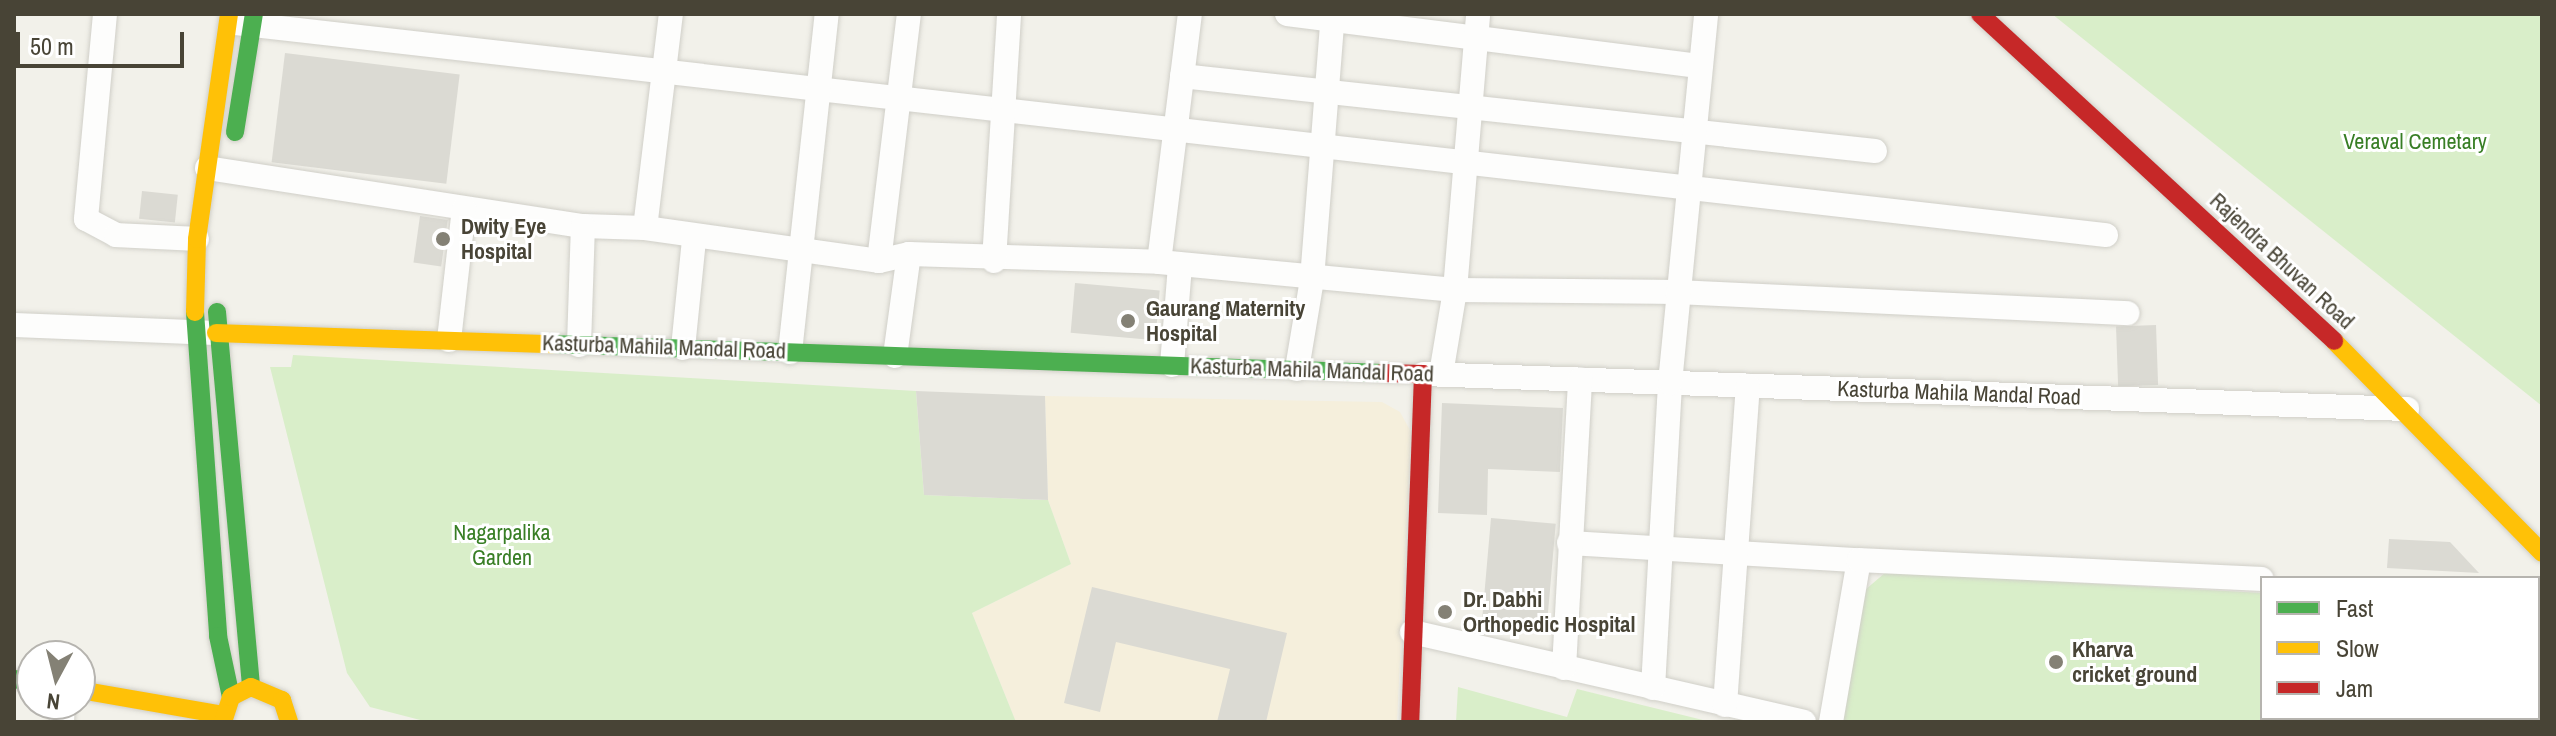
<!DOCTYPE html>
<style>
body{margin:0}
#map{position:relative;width:2556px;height:736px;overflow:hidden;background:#f2f1ea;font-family:"Archivo Narrow",sans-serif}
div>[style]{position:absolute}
.commercial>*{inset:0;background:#f5efdc}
.green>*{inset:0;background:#d9eec9}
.building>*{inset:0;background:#dbdad3;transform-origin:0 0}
.roads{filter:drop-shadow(0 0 2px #d0cfc8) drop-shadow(0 0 2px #d0cfc8)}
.street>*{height:24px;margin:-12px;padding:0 12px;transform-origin:12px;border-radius:12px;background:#fdfdfc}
.fast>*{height:18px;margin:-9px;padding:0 9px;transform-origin:9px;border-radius:9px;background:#4caf50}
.slow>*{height:18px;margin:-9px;padding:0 9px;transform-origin:9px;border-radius:9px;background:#ffc107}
.jam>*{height:18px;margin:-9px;padding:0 9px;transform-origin:9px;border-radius:9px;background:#c62828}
.dots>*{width:22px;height:22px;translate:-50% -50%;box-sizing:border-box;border:4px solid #fff;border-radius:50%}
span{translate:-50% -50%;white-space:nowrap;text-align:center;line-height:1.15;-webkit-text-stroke:6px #fff;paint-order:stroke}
.park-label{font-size:22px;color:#387e25}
.poi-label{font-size:22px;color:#484436;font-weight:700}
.left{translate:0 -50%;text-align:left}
.street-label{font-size:22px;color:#484436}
.frame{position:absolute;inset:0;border:16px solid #484436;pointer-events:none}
.legend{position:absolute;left:2260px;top:576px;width:280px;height:144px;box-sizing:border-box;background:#fff;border:2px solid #b6b4af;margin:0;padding:10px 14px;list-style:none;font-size:24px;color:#484436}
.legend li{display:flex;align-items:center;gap:16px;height:40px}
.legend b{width:40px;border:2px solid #b6b4af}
.north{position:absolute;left:16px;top:640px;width:80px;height:80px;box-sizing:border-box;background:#fff;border:2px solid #b6b4af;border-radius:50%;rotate:187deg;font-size:22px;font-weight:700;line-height:32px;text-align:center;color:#484436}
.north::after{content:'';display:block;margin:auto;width:28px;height:36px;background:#848175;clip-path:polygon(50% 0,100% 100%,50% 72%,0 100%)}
.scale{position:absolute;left:16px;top:32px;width:168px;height:36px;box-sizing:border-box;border:4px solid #484436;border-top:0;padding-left:10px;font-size:24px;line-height:28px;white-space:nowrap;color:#484436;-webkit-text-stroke:6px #fff;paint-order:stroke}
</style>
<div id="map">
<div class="commercial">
<i style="clip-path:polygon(1045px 396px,1382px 402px,1400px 412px,1411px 432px,1397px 722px,1016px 722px,972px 613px,1071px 564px,1048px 500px)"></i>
</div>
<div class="green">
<i style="clip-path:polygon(2052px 14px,2542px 14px,2542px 406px)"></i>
<i style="clip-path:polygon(293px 355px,916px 391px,924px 495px,1048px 500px,1071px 564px,972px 613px,1016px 722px,428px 722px,370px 707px,347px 673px,270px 367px,291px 367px)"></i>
<i style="clip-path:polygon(1886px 572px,2262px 593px,2262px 718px,2406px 722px,1840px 722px,1865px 590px)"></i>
<i style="clip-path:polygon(1458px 687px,1567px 717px,1577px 689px,1711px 722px,1456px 722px)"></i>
</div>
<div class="building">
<i style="left:285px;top:53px;width:176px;height:110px;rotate:7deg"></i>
<i style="left:142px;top:191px;width:36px;height:28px;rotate:6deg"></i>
<i style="left:420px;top:216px;width:28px;height:47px;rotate:8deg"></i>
<i style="left:1075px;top:283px;width:85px;height:50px;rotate:5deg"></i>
<i style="left:2156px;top:325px;width:60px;height:40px;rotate:88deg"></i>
<i style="clip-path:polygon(916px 391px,1045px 396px,1048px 500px,924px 495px)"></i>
<i style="clip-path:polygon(1442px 403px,1563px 408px,1560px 472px,1488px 469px,1487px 515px,1438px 513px)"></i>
<i style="left:1491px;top:518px;width:65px;height:104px;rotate:5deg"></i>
<i style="clip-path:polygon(2389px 539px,2450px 542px,2479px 573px,2387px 568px)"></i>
<i style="clip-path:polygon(1092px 587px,1287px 633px,1266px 722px,1217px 722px,1230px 669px,1116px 642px,1100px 712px,1064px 703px)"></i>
</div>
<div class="roads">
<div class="street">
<i style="left:105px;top:14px;width:206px;rotate:95.3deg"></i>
<i style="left:86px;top:219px;width:34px;rotate:28deg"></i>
<i style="left:116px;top:235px;width:81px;rotate:2.8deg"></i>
<i style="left:1287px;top:14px;width:417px;rotate:7.2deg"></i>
<i style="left:236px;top:23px;width:1882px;rotate:6.47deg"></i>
<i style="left:1182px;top:76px;width:697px;rotate:6.18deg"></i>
<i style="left:207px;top:168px;width:380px;rotate:8.8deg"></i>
<i style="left:583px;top:226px;width:62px;rotate:1.8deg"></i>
<i style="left:645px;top:228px;width:236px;rotate:8deg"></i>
<i style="left:879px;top:261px;width:31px;rotate:-13deg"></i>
<i style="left:909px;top:254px;width:250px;rotate:1.8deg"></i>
<i style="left:1159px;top:262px;width:297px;rotate:5.4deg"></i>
<i style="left:1455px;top:290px;width:223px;rotate:0.5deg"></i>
<i style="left:1678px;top:292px;width:450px;rotate:2.7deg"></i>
<i style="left:645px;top:228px;width:216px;rotate:-83.1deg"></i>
<i style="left:879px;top:261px;width:249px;rotate:-83.1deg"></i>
<i style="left:994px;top:261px;width:247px;rotate:-86.5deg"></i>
<i style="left:1159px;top:262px;width:250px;rotate:-82.9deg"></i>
<i style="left:14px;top:325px;width:196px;rotate:2.3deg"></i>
<i style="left:449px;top:340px;width:132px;rotate:-83.5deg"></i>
<i style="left:579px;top:345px;width:119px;rotate:-88.1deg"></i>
<i style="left:683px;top:348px;width:110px;rotate:-84.2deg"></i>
<i style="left:790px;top:352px;width:340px;rotate:-83.8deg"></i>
<i style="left:895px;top:356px;width:103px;rotate:-82.2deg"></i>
<i style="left:1172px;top:365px;width:100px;rotate:-85.4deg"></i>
<i style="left:1297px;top:369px;width:91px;rotate:-80.5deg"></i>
<i style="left:1312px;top:279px;width:266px;rotate:-85.5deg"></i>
<i style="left:1423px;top:374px;width:985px;rotate:2.04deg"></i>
<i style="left:1441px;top:374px;width:85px;rotate:-80.5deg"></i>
<i style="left:1455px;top:290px;width:277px;rotate:-85.2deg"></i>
<i style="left:1569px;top:543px;width:290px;rotate:3.4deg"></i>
<i style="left:2538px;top:593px;width:4px;rotate:14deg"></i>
<i style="left:1412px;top:632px;width:402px;rotate:12.9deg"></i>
<i style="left:1564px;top:668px;width:289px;rotate:-86.8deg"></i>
<i style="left:1653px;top:688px;width:305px;rotate:-86.8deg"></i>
<i style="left:1670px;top:383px;width:371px;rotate:-84.4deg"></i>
<i style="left:1725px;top:705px;width:320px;rotate:-85.9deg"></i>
<i style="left:62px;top:722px;width:18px;rotate:-87deg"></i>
<i style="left:1831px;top:722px;width:164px;rotate:-80.2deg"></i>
<i style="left:1859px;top:560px;width:403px;rotate:2.7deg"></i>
</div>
<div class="fast">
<i style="left:235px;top:132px;width:120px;rotate:-80.9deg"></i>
<i style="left:195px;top:312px;width:325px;rotate:85.9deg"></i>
<i style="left:218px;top:636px;width:62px;rotate:78deg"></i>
<i style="left:217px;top:312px;width:377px;rotate:84.8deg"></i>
<i style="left:551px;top:344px;width:832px;rotate:2deg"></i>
<i style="left:14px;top:679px;width:18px;rotate:9deg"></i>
</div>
<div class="slow">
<i style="left:195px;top:312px;width:73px;rotate:-88.4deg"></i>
<i style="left:197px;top:239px;width:227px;rotate:-81.9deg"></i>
<i style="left:216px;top:333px;width:335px;rotate:1.9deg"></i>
<i style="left:2334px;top:341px;width:297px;rotate:45.5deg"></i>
<i style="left:80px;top:690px;width:145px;rotate:9.9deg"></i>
<i style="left:223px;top:722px;width:26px;rotate:-72deg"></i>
<i style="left:231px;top:697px;width:22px;rotate:-27deg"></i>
<i style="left:251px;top:687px;width:34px;rotate:23deg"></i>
<i style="left:282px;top:700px;width:23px;rotate:72deg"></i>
</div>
<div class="jam">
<i style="left:1980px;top:14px;width:482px;rotate:42.7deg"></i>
<i style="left:1382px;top:373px;width:41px;rotate:1.4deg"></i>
<i style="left:1423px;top:374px;width:348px;rotate:92.1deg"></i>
</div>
</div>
<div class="dots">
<i style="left:443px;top:239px;background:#848175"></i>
<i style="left:1128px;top:321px;background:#848175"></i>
<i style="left:1445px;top:612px;background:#848175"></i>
<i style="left:2056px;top:662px;background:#848175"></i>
</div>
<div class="park-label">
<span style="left:2415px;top:142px">Veraval Cemetary</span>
<span style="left:502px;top:545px">Nagarpalika<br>Garden</span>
</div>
<div class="poi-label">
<span class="left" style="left:461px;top:239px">Dwity Eye<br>Hospital</span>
<span class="left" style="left:1146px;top:321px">Gaurang Maternity<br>Hospital</span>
<span class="left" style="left:1463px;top:612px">Dr. Dabhi<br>Orthopedic Hospital</span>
<span class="left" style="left:2072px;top:662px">Kharva<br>cricket ground</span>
</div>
<div class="street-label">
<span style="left:2282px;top:261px;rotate:43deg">Rajendra Bhuvan Road</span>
<span style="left:664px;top:347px;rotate:2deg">Kasturba Mahila Mandal Road</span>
<span style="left:1312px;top:370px;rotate:2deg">Kasturba Mahila Mandal Road</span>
<span style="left:1959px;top:393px;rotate:2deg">Kasturba Mahila Mandal Road</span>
</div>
<div class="frame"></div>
<ul class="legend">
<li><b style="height:10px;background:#4caf50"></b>Fast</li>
<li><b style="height:10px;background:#ffc107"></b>Slow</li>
<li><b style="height:10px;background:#c62828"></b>Jam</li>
</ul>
<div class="north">N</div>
<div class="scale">50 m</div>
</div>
